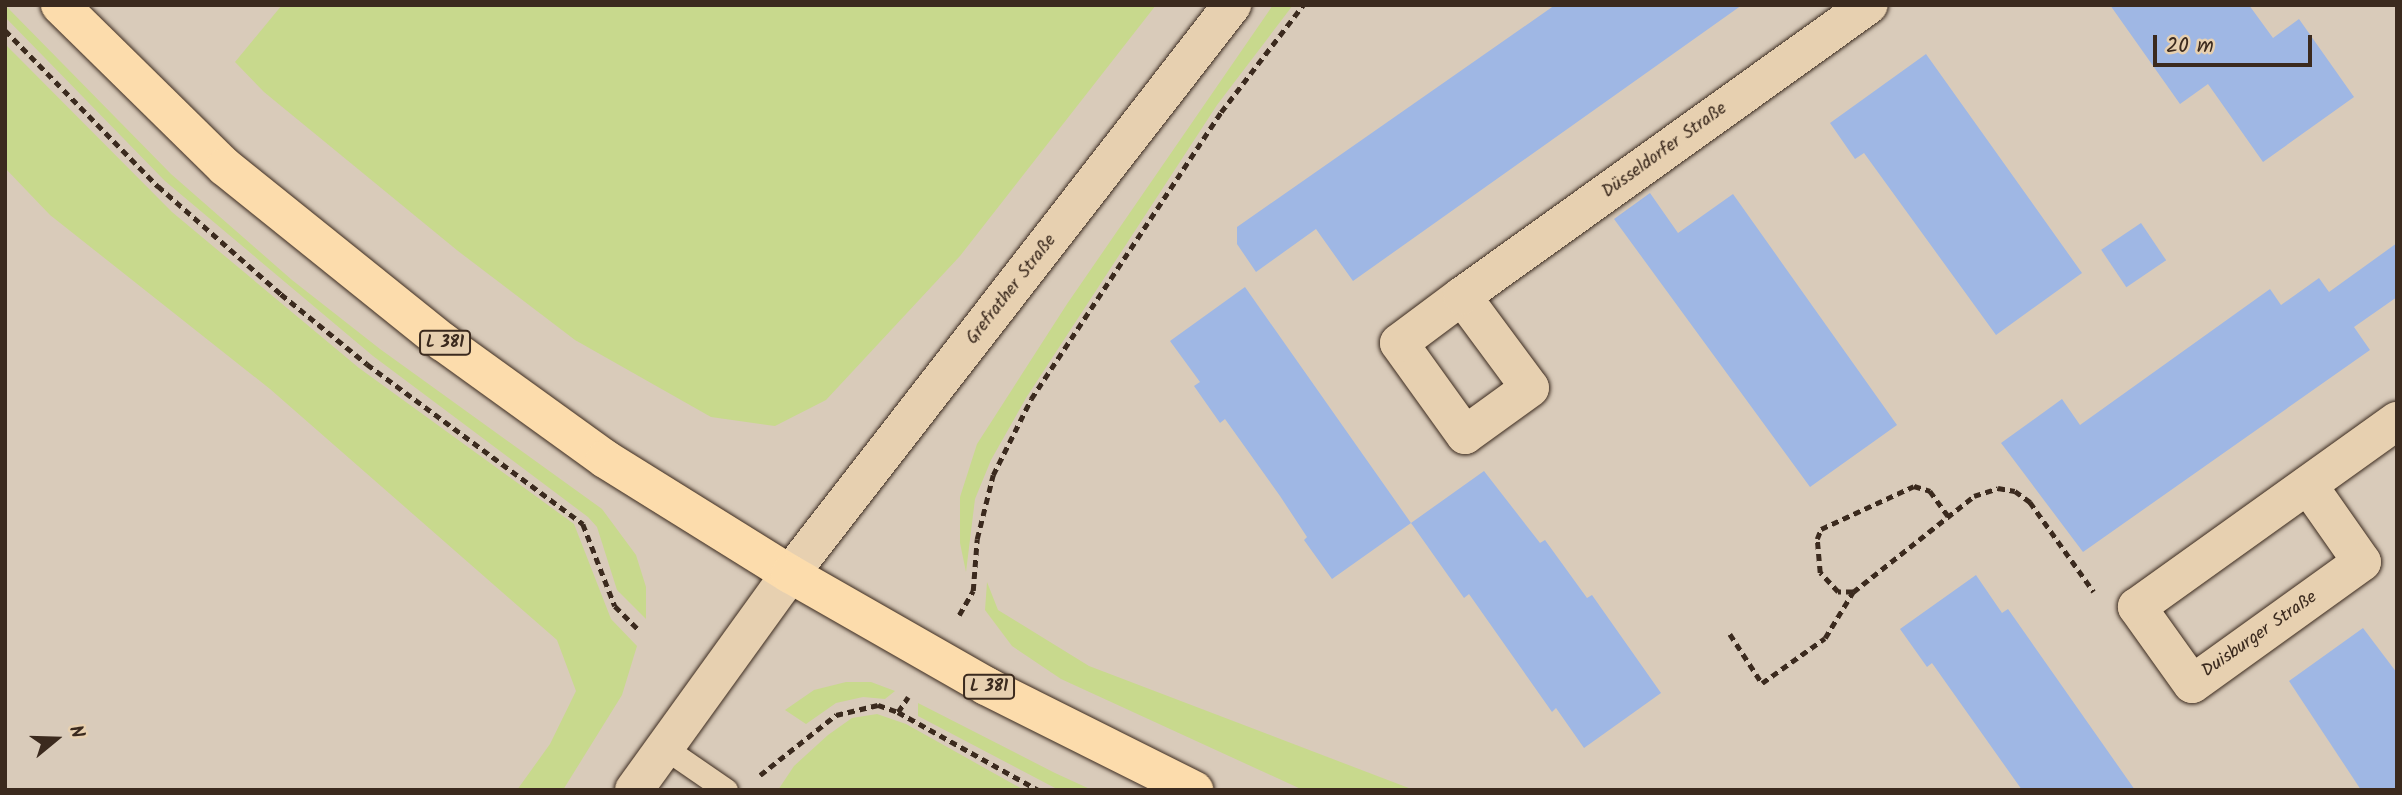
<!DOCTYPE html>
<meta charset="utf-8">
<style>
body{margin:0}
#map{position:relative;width:2402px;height:795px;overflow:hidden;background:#d9cbba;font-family:Kalam,sans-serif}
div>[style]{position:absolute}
.green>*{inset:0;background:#c8d98d}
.building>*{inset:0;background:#9fb7e4;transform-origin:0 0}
.path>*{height:4.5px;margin-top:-2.25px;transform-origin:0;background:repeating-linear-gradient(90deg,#3b2a1e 0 7px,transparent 0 12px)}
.roads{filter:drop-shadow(0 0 2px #3b2a1e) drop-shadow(0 0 2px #3b2a1e)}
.lane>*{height:23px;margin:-11.5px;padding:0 11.5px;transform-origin:11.5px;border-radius:11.5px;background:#e7d0b0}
.street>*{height:38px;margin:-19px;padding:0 19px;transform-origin:19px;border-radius:19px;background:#e7d0b0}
.secondary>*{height:38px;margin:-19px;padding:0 19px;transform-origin:19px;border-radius:19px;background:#e7d0b0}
.primary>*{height:38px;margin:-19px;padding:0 19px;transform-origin:19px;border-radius:19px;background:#fcdcac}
span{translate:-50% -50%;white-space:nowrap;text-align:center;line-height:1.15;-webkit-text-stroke:5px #e7d0b0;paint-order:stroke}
.shield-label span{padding:2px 5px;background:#e7d0b0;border:2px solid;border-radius:5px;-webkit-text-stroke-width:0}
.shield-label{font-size:16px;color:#3b2a1e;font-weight:700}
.street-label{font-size:18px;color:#3b2a1e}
.frame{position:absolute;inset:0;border:7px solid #3b2a1e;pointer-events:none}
.north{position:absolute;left:21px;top:704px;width:70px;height:70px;-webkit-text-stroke:5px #e7d0b0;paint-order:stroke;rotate:71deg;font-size:19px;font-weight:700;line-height:28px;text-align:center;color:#3b2a1e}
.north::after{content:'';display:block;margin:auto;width:24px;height:32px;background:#3b2a1e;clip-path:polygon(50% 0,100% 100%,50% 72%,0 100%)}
.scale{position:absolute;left:2153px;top:35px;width:159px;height:32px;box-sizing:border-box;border:4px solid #3b2a1e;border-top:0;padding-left:9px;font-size:21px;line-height:24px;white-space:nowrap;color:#3b2a1e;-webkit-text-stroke:5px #e7d0b0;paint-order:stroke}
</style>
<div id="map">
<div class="green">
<i style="clip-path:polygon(5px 5px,171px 174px,292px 280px,380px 349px,602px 509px,636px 555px,646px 587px,646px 619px,617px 590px,597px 527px,588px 517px,373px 356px,165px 181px,5px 17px)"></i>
<i style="clip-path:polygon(282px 5px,1156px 5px,960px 256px,826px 400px,775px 426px,711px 417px,575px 340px,458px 251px,264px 92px,235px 62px)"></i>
<i style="clip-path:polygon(1273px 5px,1293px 5px,1217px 105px,1026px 398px,991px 460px,975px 499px,966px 572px,960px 543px,960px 497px,977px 444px,1067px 304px)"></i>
<i style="clip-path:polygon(5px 44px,172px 212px,359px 368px,574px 524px,611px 619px,637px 646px,622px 695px,563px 790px,517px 790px,550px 744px,576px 691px,557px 640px,270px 389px,50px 215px,5px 168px)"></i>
<i style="clip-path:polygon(987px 582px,998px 610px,1089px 666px,1414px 790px,1303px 790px,1061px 679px,1012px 646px,985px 610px)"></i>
<i style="clip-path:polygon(846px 682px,871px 682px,895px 691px,885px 699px,863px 697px,836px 703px,806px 724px,785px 710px,814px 690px)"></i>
<i style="clip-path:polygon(918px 703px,1055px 773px,1092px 790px,1057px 789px,918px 716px)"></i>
<i style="clip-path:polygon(877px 714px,906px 724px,1024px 790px,778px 790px,794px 766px,828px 735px,852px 718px)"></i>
</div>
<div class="building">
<i style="clip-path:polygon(1555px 5px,1742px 5px,1353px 281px,1316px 229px,1256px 272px,1237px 244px,1237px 227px)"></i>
<i style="clip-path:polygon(2110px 5px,2249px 5px,2273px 38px,2299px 19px,2354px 97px,2263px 162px,2208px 84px,2180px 104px)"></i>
<i style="clip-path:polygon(1926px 54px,2082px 273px,1996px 335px,1864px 153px,1855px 159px,1830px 123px)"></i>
<i style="clip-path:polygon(1650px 193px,1678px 233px,1733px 194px,1897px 425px,1810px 487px,1614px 219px)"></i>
<i style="left:2141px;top:223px;width:45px;height:48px;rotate:56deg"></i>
<i style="clip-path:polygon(2397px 243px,2397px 297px,2354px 327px,2370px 350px,2083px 552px,2001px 443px,2062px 399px,2080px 425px,2270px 289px,2281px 305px,2319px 278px,2329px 292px)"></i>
<i style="clip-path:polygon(1245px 287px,1411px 523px,1484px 471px,1540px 543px,1545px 540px,1587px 598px,1592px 595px,1661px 693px,1584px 748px,1556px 708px,1552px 712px,1469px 594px,1464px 598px,1411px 523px,1332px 579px,1304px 540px,1307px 537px,1280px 496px,1225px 419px,1220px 423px,1194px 386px,1200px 382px,1170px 341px)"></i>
<i style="clip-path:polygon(1976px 575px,2002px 613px,2008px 609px,2135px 790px,2022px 790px,1932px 663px,1927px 667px,1900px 629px)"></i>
<i style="clip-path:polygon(2363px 628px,2397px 673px,2397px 790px,2361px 790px,2289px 681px)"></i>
</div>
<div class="path">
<i style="left:5px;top:30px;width:219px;rotate:45.6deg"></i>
<i style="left:158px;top:186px;width:164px;rotate:41.3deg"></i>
<i style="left:281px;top:294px;width:111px;rotate:39.1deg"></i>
<i style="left:367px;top:364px;width:269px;rotate:36.5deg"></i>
<i style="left:583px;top:524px;width:88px;rotate:68.7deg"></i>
<i style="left:615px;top:606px;width:35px;rotate:45deg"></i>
<i style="left:1853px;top:592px;width:15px;rotate:180deg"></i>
<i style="left:1838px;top:592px;width:26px;rotate:-133deg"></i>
<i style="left:1820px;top:573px;width:34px;rotate:-95deg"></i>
<i style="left:1817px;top:539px;width:11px;rotate:-68deg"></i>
<i style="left:1821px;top:529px;width:102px;rotate:-24.8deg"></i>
<i style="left:1914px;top:486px;width:17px;rotate:17deg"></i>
<i style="left:1930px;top:491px;width:31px;rotate:54deg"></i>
<i style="left:959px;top:615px;width:28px;rotate:-60deg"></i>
<i style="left:973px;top:591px;width:52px;rotate:-85.6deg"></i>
<i style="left:977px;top:539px;width:66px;rotate:-76deg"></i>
<i style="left:993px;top:475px;width:85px;rotate:-63.4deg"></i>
<i style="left:1031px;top:399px;width:344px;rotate:-56.5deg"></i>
<i style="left:1221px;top:112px;width:135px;rotate:-52.5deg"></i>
<i style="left:1730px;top:634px;width:59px;rotate:56.9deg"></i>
<i style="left:1762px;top:683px;width:77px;rotate:-35.5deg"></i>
<i style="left:1825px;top:638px;width:54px;rotate:-58.7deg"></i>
<i style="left:1853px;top:592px;width:154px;rotate:-38.4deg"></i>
<i style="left:1974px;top:496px;width:25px;rotate:-18deg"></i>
<i style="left:1998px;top:488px;width:17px;rotate:10deg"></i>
<i style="left:2015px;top:491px;width:19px;rotate:36deg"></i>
<i style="left:2030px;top:502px;width:110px;rotate:54.6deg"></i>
<i style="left:898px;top:712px;width:18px;rotate:-56deg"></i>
<i style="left:760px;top:775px;width:97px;rotate:-38.3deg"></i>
<i style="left:836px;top:715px;width:43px;rotate:-13.4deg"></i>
<i style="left:878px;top:705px;width:21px;rotate:19deg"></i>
<i style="left:898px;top:712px;width:160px;rotate:29.1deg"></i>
</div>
<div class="roads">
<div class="lane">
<i style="left:665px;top:748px;width:74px;rotate:34.5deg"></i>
</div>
<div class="street">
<i style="left:1462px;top:296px;width:114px;rotate:53.5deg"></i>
<i style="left:1530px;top:388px;width:80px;rotate:144.1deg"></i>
<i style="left:1465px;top:435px;width:113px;rotate:-125.7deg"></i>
<i style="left:1399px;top:343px;width:79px;rotate:-36.7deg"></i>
<i style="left:1462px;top:296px;width:500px;rotate:-35.6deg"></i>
<i style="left:2308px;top:485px;width:94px;rotate:55deg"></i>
<i style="left:2362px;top:562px;width:209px;rotate:144.3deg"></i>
<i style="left:2192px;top:684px;width:95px;rotate:-125.5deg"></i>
<i style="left:2137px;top:607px;width:320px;rotate:-35.6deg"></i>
<i style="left:790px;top:574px;width:721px;rotate:-52.16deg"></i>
</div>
<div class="secondary">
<i style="left:634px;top:790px;width:266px;rotate:-54.2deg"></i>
</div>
<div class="primary">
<i style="left:60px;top:5px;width:231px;rotate:44.5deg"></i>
<i style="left:225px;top:167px;width:280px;rotate:38.8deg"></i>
<i style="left:443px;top:342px;width:200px;rotate:35.8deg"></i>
<i style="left:605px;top:459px;width:218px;rotate:31.9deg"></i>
<i style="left:790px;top:574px;width:226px;rotate:29.7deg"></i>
<i style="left:986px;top:686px;width:233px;rotate:26.6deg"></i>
</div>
</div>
<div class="shield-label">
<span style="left:445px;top:343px">L 381</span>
<span style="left:989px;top:687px">L 381</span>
</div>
<div class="street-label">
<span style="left:1665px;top:151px;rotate:-36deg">Düsseldorfer Straße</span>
<span style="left:1012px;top:290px;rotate:-52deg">Grefrather Straße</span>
<span style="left:2260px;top:635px;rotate:-35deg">Duisburger Straße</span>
</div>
<div class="frame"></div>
<div class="north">N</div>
<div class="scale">20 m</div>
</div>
